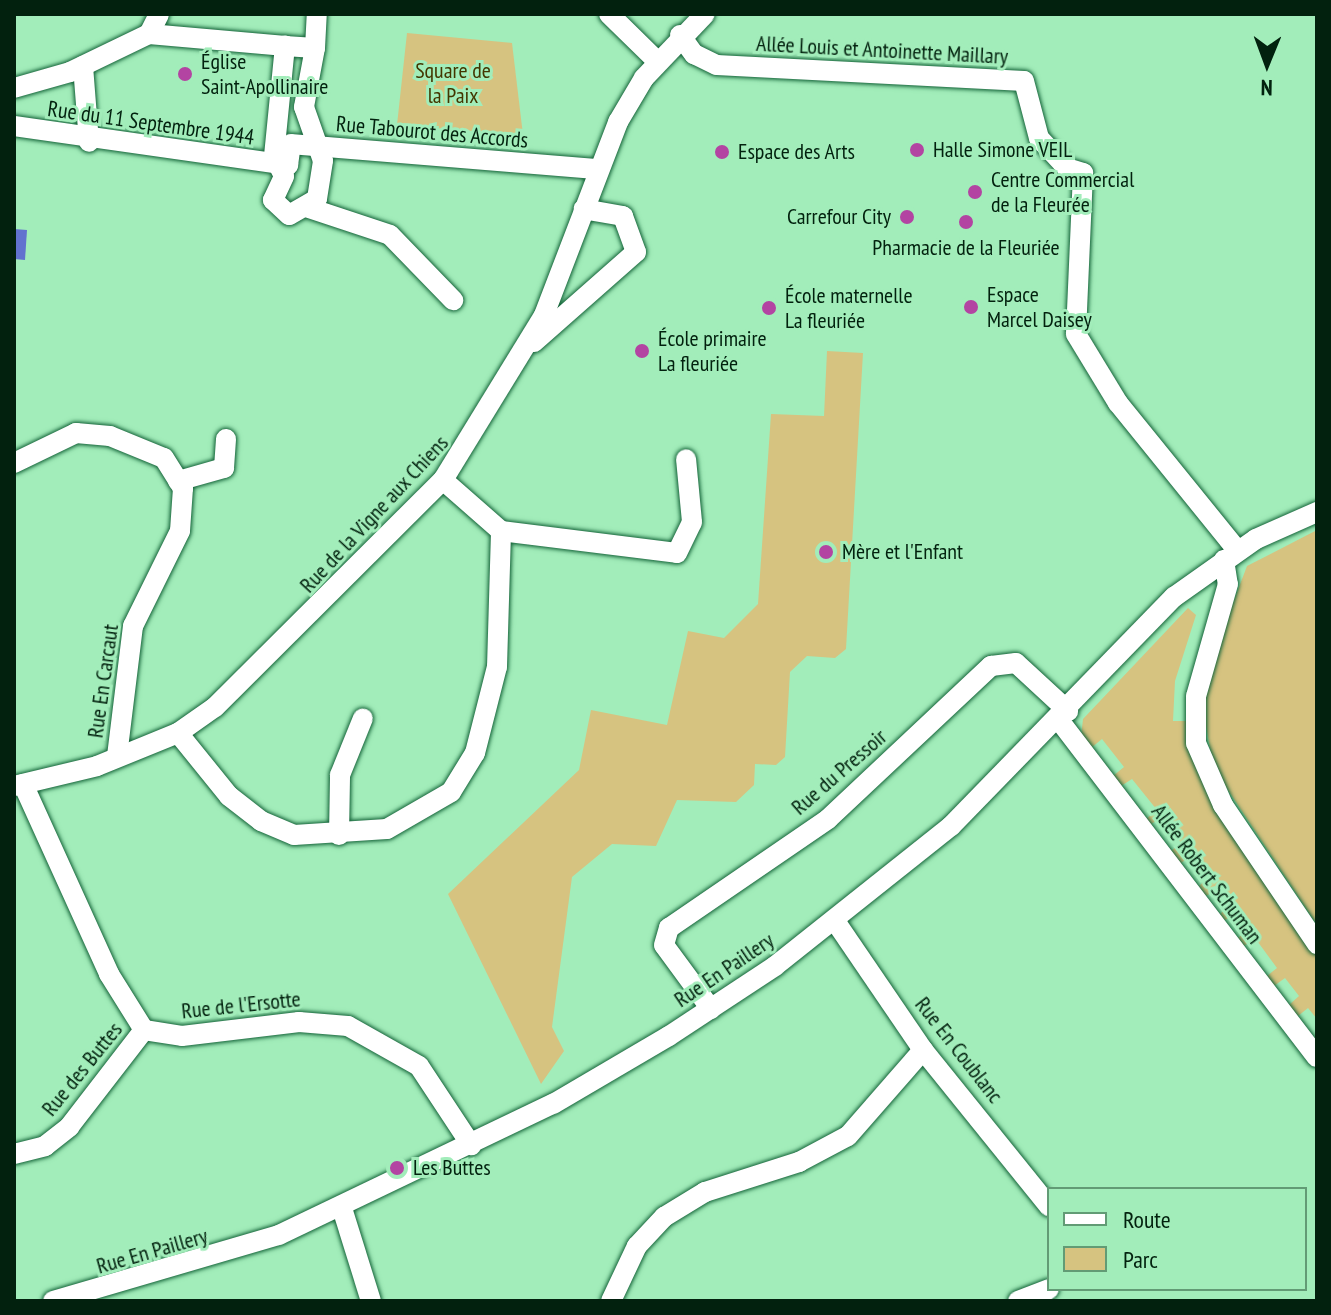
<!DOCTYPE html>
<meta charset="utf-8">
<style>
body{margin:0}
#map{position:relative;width:1331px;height:1315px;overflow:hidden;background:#a2edba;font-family:"PT Sans Narrow",sans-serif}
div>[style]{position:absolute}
.green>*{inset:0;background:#d6c380}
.water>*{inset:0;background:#6272cf}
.roads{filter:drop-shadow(0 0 2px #136338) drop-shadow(0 0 2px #136338)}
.street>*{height:20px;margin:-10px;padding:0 10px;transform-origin:10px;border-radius:10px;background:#fff}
.dots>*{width:22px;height:22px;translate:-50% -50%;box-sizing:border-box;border:4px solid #a2edba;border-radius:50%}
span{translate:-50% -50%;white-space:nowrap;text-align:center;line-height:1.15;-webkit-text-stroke:6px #a2edba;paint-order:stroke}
.street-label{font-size:22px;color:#02210e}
.poi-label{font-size:22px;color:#02210e}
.left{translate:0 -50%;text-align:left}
.right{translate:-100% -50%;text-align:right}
.park-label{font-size:22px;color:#433600}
.frame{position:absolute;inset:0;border:16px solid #02210e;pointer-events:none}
.legend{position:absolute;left:1047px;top:1187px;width:260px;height:104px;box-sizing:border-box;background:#a2edba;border:2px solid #629b75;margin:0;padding:10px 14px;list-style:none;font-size:24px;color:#02210e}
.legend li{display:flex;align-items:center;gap:16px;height:40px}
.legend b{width:40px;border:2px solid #629b75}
.north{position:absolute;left:1227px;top:24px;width:80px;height:80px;-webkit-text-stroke:6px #a2edba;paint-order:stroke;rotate:181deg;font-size:22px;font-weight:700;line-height:32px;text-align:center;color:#02210e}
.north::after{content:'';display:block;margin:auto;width:28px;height:36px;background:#02210e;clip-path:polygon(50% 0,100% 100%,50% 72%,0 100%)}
</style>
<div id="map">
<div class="green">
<i style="clip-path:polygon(407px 33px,512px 43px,523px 135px,397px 125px)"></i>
<i style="clip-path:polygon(827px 351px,863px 353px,846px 649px,835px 658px,807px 656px,790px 672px,785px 757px,776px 765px,755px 764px,754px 785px,736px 802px,677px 800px,656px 846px,612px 844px,572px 877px,552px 1027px,564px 1051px,541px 1084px,448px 894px,579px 770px,591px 710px,667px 725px,688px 631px,724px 638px,758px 604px,771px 414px,824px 416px)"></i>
<i style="clip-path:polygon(1317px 530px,1317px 925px,1214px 769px,1203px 710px,1213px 656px,1247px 566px)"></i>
<i style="clip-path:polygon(1188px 608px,1196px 615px,1175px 681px,1173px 721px,1189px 721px,1284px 909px,1317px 954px,1317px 1019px,1308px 1008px,1298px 1016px,1289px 1005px,1299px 996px,1285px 978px,1274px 986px,1267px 976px,1277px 968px,1255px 938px,1244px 946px,1238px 938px,1248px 929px,1235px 913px,1224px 921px,1220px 914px,1230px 905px,1217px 889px,1206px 896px,1199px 886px,1208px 878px,1190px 856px,1180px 864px,1171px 851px,1181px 843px,1161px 817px,1150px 825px,1146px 819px,1157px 810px,1132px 779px,1121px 786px,1113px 776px,1124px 767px,1102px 739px,1091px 748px,1081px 737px,1083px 719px)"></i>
</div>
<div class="water">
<i style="clip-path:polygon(14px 229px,27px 230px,25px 260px,14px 259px)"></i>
</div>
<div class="roads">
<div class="street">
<i style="left:609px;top:14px;width:67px;rotate:44.4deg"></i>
<i style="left:149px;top:34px;width:137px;rotate:5deg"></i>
<i style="left:680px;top:35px;width:24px;rotate:54deg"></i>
<i style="left:694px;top:54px;width:25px;rotate:26deg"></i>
<i style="left:717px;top:65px;width:307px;rotate:3deg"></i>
<i style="left:1024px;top:81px;width:59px;rotate:75.3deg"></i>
<i style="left:1039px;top:138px;width:41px;rotate:47deg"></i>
<i style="left:1067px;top:168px;width:17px;rotate:17deg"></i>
<i style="left:1083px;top:173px;width:161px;rotate:92.5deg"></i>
<i style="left:1076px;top:334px;width:81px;rotate:58.7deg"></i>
<i style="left:1118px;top:403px;width:189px;rotate:51deg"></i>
<i style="left:285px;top:46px;width:30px;rotate:4deg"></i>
<i style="left:315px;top:48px;width:60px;rotate:100.6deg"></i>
<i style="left:304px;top:107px;width:57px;rotate:70.6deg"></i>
<i style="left:323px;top:161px;width:38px;rotate:99deg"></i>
<i style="left:317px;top:199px;width:32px;rotate:150deg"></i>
<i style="left:289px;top:215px;width:22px;rotate:-137deg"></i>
<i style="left:273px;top:200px;width:26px;rotate:-65deg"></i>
<i style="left:284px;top:176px;width:22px;rotate:-117deg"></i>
<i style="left:274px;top:156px;width:111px;rotate:-84.3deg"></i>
<i style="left:315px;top:48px;width:34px;rotate:-87deg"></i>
<i style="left:83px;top:66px;width:76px;rotate:85.5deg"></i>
<i style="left:14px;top:88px;width:58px;rotate:-15.9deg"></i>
<i style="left:70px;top:72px;width:88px;rotate:-25.7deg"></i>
<i style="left:149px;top:34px;width:22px;rotate:-63deg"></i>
<i style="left:14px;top:126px;width:277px;rotate:8.1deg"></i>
<i style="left:288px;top:165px;width:21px;rotate:-82deg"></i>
<i style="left:291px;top:144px;width:305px;rotate:4.7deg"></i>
<i style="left:309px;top:208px;width:85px;rotate:18.4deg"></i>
<i style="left:390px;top:235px;width:91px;rotate:45.9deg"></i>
<i style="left:534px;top:342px;width:136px;rotate:-41.4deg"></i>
<i style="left:636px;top:252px;width:38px;rotate:-110deg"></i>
<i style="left:623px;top:216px;width:40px;rotate:-170deg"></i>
<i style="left:14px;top:463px;width:69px;rotate:-25.8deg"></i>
<i style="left:76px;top:433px;width:34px;rotate:5deg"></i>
<i style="left:110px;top:436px;width:58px;rotate:22.2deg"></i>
<i style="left:164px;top:458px;width:36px;rotate:58deg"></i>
<i style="left:183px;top:488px;width:43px;rotate:94deg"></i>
<i style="left:180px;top:531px;width:106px;rotate:116.3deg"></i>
<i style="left:133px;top:626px;width:132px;rotate:97deg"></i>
<i style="left:178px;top:481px;width:48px;rotate:-15.8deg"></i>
<i style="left:224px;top:468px;width:29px;rotate:-86deg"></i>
<i style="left:501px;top:531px;width:177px;rotate:7.1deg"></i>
<i style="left:677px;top:553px;width:34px;rotate:-64deg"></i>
<i style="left:692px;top:522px;width:63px;rotate:-95.4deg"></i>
<i style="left:1224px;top:560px;width:24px;rotate:81deg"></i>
<i style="left:1228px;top:584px;width:116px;rotate:105.9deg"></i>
<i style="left:1196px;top:696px;width:47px;rotate:90deg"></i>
<i style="left:1196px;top:743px;width:68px;rotate:66.5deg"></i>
<i style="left:1223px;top:805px;width:168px;rotate:55.9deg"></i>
<i style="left:1059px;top:720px;width:424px;rotate:52.6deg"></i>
<i style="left:178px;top:733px;width:81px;rotate:51deg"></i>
<i style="left:229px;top:796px;width:41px;rotate:38deg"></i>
<i style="left:261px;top:821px;width:36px;rotate:23deg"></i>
<i style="left:294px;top:835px;width:93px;rotate:-3.7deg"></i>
<i style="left:387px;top:829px;width:74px;rotate:-30deg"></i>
<i style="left:451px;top:792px;width:46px;rotate:-58.4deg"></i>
<i style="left:475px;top:753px;width:89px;rotate:-75.7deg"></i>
<i style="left:497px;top:667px;width:136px;rotate:-88.3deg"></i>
<i style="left:501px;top:531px;width:77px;rotate:-138.7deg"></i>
<i style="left:23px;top:784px;width:209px;rotate:65.6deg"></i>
<i style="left:109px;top:974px;width:66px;rotate:58deg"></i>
<i style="left:144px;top:1030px;width:38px;rotate:9deg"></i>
<i style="left:182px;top:1036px;width:118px;rotate:-6.8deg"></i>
<i style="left:299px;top:1022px;width:49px;rotate:4.7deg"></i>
<i style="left:348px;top:1026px;width:81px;rotate:29.4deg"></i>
<i style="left:419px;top:1066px;width:95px;rotate:56.6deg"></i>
<i style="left:14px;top:786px;width:85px;rotate:-13.5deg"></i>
<i style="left:97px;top:766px;width:87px;rotate:-22.2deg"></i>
<i style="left:178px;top:733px;width:45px;rotate:-35.1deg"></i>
<i style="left:215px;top:707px;width:322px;rotate:-44.9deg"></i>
<i style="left:443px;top:480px;width:193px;rotate:-58.5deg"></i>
<i style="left:544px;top:315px;width:207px;rotate:-69deg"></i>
<i style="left:618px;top:122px;width:51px;rotate:-59.4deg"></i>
<i style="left:644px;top:78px;width:88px;rotate:-46.4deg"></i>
<i style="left:339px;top:835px;width:60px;rotate:-89deg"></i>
<i style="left:340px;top:775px;width:61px;rotate:-68deg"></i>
<i style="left:835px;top:921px;width:156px;rotate:55.7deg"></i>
<i style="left:923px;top:1050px;width:201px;rotate:51.1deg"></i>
<i style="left:711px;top:1009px;width:79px;rotate:-126.3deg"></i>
<i style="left:664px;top:945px;width:18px;rotate:-74deg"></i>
<i style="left:669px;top:928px;width:193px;rotate:-34.4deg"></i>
<i style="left:828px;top:819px;width:224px;rotate:-43.2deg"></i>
<i style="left:991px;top:666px;width:25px;rotate:-7deg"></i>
<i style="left:1016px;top:663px;width:71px;rotate:42.7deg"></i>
<i style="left:14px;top:1154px;width:32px;rotate:-14deg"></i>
<i style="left:45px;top:1146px;width:31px;rotate:-38deg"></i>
<i style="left:69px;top:1127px;width:123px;rotate:-52.3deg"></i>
<i style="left:342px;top:1208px;width:97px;rotate:72.7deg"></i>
<i style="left:53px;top:1301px;width:235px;rotate:-16.3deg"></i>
<i style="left:279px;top:1235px;width:304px;rotate:-25.6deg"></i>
<i style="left:553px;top:1104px;width:134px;rotate:-30.4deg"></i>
<i style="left:669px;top:1036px;width:127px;rotate:-33.4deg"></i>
<i style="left:775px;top:966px;width:225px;rotate:-38.5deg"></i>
<i style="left:951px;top:826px;width:320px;rotate:-45.8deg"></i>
<i style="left:1174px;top:597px;width:100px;rotate:-35.3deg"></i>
<i style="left:1256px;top:539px;width:67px;rotate:-23.9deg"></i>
<i style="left:611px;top:1301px;width:61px;rotate:-64.7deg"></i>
<i style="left:637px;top:1246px;width:40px;rotate:-47deg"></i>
<i style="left:664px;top:1217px;width:48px;rotate:-31.4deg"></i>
<i style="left:705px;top:1192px;width:99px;rotate:-17.7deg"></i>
<i style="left:799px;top:1162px;width:55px;rotate:-28deg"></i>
<i style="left:848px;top:1136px;width:114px;rotate:-48.9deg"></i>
<i style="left:1018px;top:1301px;width:33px;rotate:-21deg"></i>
</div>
</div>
<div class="dots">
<i style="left:185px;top:74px;background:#b344a2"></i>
<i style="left:917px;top:150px;background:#b344a2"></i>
<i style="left:722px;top:152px;background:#b344a2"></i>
<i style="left:975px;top:192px;background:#b344a2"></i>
<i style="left:907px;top:217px;background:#b344a2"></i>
<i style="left:966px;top:222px;background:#b344a2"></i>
<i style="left:971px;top:307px;background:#b344a2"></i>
<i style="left:769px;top:308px;background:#b344a2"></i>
<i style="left:642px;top:351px;background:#b344a2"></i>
<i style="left:826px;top:552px;background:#b344a2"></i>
<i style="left:397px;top:1168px;background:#b344a2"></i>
</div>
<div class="street-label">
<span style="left:882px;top:50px;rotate:3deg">Allée Louis et Antoinette Maillary</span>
<span style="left:151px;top:123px;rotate:8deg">Rue du 11 Septembre 1944</span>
<span style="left:432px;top:132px;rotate:5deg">Rue Tabourot des Accords</span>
<span style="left:374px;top:514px;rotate:-47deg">Rue de la Vigne aux Chiens</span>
<span style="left:103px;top:681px;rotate:-82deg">Rue En Carcaut</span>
<span style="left:839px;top:772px;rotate:-41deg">Rue du Pressoir</span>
<span style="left:1207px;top:874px;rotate:53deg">Allée Robert Schuman</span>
<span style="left:724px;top:970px;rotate:-34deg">Rue En Paillery</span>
<span style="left:241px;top:1005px;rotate:-6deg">Rue de l'Ersotte</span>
<span style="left:959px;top:1050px;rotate:52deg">Rue En Coublanc</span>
<span style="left:82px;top:1069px;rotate:-51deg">Rue des Buttes</span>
<span style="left:152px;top:1251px;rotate:-16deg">Rue En Paillery</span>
</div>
<div class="poi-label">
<span class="left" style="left:201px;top:74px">Église<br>Saint-Apollinaire</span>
<span class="left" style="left:933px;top:150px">Halle Simone VEIL</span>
<span class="left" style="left:738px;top:152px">Espace des Arts</span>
<span class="left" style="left:991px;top:192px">Centre Commercial<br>de la Fleurée</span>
<span class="right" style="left:891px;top:217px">Carrefour City</span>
<span style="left:966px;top:248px">Pharmacie de la Fleuriée</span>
<span class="left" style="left:987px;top:307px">Espace<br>Marcel Daisey</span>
<span class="left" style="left:785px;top:308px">École maternelle<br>La fleuriée</span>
<span class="left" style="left:658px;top:351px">École primaire<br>La fleuriée</span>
<span class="left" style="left:842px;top:552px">Mère et l'Enfant</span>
<span class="left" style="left:413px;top:1168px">Les Buttes</span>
</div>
<div class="park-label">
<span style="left:453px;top:83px">Square de<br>la Paix</span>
</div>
<div class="frame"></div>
<ul class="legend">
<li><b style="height:10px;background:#fff"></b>Route</li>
<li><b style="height:22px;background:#d6c380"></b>Parc</li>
</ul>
<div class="north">N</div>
</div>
